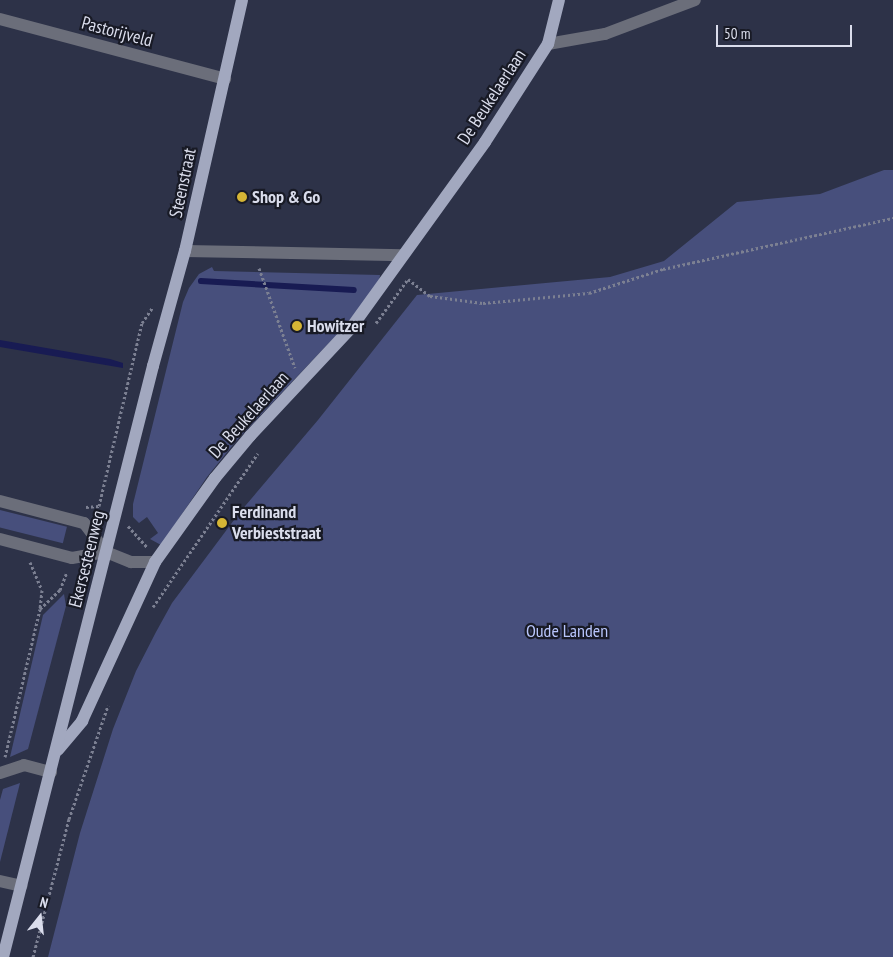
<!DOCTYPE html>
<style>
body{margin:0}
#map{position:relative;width:893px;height:957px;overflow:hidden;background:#2d3248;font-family:"PT Sans Narrow",sans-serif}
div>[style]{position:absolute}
.green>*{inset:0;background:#474f7c;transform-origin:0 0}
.water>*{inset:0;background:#181b53}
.stream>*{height:5.5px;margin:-2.75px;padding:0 2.75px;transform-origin:2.75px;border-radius:2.75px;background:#181b53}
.path>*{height:3px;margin-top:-1.5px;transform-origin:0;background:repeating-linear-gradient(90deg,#7c8092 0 2.5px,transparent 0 5px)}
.minor>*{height:12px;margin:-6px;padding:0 6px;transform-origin:6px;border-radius:6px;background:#6b6e7a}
.major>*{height:12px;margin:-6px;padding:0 6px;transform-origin:6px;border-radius:6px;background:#a2a8bf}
.dots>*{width:14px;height:14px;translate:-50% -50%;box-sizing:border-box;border:2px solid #181a25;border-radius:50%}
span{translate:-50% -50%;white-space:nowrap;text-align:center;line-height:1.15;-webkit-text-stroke:4.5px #181a25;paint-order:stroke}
.street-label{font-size:18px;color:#daddec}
.poi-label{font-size:18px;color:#daddec;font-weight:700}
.left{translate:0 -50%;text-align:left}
.park-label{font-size:18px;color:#b9c6fc}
.north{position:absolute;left:15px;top:892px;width:50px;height:50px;-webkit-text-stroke:4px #181a25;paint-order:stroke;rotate:16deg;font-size:14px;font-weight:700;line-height:20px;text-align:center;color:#daddec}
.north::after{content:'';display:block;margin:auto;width:18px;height:22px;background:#daddec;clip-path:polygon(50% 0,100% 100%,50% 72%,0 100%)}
.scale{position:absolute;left:716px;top:25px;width:136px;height:22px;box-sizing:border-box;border:2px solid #daddec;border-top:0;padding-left:6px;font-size:15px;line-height:18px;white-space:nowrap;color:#daddec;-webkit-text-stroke:4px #181a25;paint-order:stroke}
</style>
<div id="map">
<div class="green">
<i style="clip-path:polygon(884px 170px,893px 170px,893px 957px,48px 957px,80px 833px,113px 729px,136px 671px,156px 632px,172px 603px,240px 512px,318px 420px,417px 295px,610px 277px,664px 261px,737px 202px,820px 194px)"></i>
<i style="clip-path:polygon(212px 267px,214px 271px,380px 275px,379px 283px,344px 327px,237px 440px,207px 477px,161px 545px,150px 539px,158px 533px,147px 517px,139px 523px,133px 517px,133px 504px,183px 302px,189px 288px,199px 274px)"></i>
<i style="left:0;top:510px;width:69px;height:17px;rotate:14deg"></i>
<i style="clip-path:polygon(64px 594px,66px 606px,28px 749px,10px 757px,43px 615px)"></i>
<i style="clip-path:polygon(20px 783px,0 862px,0 800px,3px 789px)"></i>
</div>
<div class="water">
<i style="clip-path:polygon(0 340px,110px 359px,123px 363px,123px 368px,0 347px)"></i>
</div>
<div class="stream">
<i style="left:201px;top:281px;width:153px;rotate:3.4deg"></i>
</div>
<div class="path">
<i style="left:259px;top:268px;width:106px;rotate:70.2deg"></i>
<i style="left:408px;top:279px;width:28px;rotate:38deg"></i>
<i style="left:430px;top:296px;width:53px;rotate:7.5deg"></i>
<i style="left:483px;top:303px;width:106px;rotate:-5.4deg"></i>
<i style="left:589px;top:293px;width:78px;rotate:-18deg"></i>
<i style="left:663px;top:269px;width:236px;rotate:-12.5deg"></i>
<i style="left:376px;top:323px;width:54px;rotate:-54deg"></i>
<i style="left:86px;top:507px;width:13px;rotate:-4deg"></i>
<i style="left:99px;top:506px;width:188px;rotate:-76.8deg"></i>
<i style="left:142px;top:323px;width:18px;rotate:-56deg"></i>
<i style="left:128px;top:526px;width:28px;rotate:48deg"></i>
<i style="left:30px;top:562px;width:30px;rotate:67deg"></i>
<i style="left:42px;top:590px;width:19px;rotate:96deg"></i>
<i style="left:153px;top:607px;width:186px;rotate:-55.7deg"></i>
<i style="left:5px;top:757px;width:152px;rotate:-76.7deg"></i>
<i style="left:40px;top:609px;width:28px;rotate:-44deg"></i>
<i style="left:60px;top:590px;width:19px;rotate:-69deg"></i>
<i style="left:33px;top:957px;width:143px;rotate:-75.4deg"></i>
<i style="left:69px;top:819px;width:120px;rotate:-71deg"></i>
</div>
<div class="minor">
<i style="left:0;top:19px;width:233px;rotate:14.9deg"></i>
<i style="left:548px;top:44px;width:58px;rotate:-10deg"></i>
<i style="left:605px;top:34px;width:96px;rotate:-20.7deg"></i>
<i style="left:185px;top:251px;width:218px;rotate:1.1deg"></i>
<i style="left:0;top:501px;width:87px;rotate:14.7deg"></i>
<i style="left:84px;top:523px;width:36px;rotate:53deg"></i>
<i style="left:0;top:539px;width:74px;rotate:14.8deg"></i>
<i style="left:72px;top:558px;width:35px;rotate:-10deg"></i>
<i style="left:106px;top:552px;width:27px;rotate:22deg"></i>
<i style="left:131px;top:562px;width:24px"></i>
<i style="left:0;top:773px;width:25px;rotate:-18deg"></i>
<i style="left:24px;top:765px;width:28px;rotate:15deg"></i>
<i style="left:0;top:881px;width:22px;rotate:13deg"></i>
</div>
<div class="major">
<i style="left:58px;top:750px;width:38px;rotate:-50deg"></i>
<i style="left:82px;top:721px;width:175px;rotate:-65.3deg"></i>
<i style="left:155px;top:562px;width:103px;rotate:-54.5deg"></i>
<i style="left:215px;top:478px;width:55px;rotate:-50.2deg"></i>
<i style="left:250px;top:436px;width:148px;rotate:-46.9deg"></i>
<i style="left:351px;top:328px;width:229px;rotate:-54.2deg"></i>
<i style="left:485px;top:142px;width:117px;rotate:-57.3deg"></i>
<i style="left:548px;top:44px;width:45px;rotate:-76deg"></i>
<i style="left:3px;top:957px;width:610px;rotate:-75.76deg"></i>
<i style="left:153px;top:366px;width:119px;rotate:-74.5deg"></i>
<i style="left:185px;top:251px;width:257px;rotate:-77.2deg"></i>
</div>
<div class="dots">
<i style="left:242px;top:197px;background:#d5b535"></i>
<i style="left:297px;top:326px;background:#d5b535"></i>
<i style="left:222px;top:523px;background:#d5b535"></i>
</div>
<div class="street-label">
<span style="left:117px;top:32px;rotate:15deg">Pastorijveld</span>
<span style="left:492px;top:97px;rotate:-57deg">De Beukelaerlaan</span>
<span style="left:183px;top:183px;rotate:-78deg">Steenstraat</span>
<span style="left:249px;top:415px;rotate:-48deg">De Beukelaerlaan</span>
<span style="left:87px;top:559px;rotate:-76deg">Ekersesteenweg</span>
</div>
<div class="poi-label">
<span class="left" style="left:252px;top:197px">Shop &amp; Go</span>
<span class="left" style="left:307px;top:326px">Howitzer</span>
<span class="left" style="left:232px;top:523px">Ferdinand<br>Verbieststraat</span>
</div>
<div class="park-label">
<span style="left:567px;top:631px">Oude Landen</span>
</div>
<div class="north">N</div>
<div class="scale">50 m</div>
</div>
